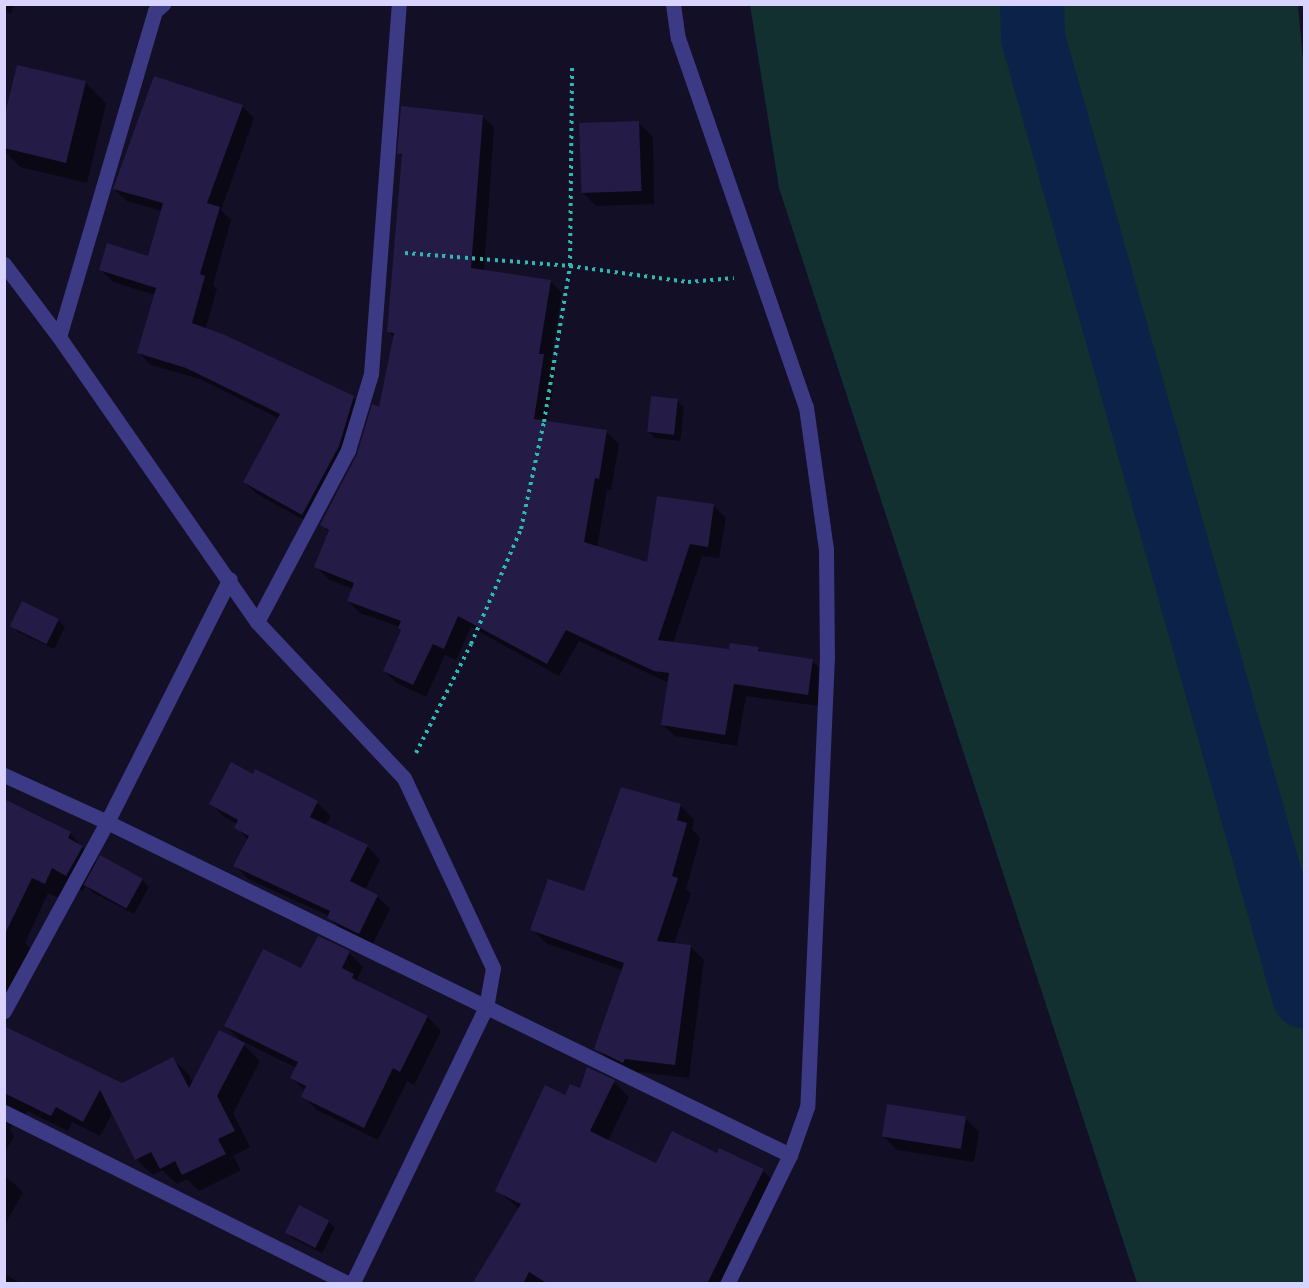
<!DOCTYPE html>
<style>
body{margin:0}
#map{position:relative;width:1309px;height:1288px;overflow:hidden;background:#130f26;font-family:"Fira Sans",sans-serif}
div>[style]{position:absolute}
.green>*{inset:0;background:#12302f}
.shadow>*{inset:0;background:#0007}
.river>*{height:64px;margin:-32px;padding:0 32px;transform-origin:32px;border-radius:32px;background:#0c2248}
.building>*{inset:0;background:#241b47;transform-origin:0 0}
.path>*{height:4px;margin-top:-2px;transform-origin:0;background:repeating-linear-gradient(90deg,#2fb8b0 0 3px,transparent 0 7.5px)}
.minor>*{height:15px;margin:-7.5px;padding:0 7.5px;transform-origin:7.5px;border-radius:7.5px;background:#3d3a85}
span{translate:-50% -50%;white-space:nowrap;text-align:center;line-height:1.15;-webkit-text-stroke:4.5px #130f26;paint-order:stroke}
.frame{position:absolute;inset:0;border:6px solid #d9d4ff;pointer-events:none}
</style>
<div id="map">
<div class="green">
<i style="clip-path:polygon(750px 5px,1298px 5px,1304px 70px,1304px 1283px,1137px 1283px,779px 188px)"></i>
</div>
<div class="shadow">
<i style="clip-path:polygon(4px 4px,14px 4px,11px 14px,4px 11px)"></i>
<i style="clip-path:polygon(85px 82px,106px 103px,87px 183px,20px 167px,4px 151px,4px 125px)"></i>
<i style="clip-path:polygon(242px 106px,254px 118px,221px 210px,231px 220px,213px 285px,217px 289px,205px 330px,353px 397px,366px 409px,315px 526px,257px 494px,244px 482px,280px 419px,200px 379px,151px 365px,139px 353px,155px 295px,113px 282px,101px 270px,150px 258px,163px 211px,127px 201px,114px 189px)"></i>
<i style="clip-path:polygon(482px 116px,494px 128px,484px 271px,550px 281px,562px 293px,551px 363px,556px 368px,547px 422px,606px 432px,619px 444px,611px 490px,607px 490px,597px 548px,648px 564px,713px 505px,726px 518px,719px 558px,702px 556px,673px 643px,730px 651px,758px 648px,764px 654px,812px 661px,825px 673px,820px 706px,746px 696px,737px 746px,675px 736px,662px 724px,669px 683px,579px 641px,559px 676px,471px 627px,456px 660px,445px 655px,426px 697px,397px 683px,384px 671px,402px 631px,400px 627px,360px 613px,348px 601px,353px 589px,328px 579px,316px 566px,329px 532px,321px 524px,380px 410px,394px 338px,389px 332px,403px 157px,399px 153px)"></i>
<i style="clip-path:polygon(639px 123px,653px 137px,654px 204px,596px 206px,582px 192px)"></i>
<i style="clip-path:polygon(677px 401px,684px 407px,680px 441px,655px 438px,648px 431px)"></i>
<i style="clip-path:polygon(23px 603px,58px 620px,65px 627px,54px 649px,18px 632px,12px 625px)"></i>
<i style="clip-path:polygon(256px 771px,317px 803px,331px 816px,325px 826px,367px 846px,380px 860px,365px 890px,377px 896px,390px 909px,372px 946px,342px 931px,329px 916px,248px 879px,235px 865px,248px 840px,236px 827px,238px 824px,224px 817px,211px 803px,254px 776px)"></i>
<i style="clip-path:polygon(4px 801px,70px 833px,97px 863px,142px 880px,149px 887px,134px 914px,92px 892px,86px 885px,83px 891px,69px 883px,61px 899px,48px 893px,25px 943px,32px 950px,4px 1004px)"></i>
<i style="clip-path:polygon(680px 805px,694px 819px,692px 829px,700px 838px,686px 889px,691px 893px,674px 944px,690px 946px,704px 960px,689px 1078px,638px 1072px,637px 1075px,610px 1062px,596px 1048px,622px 970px,546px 943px,532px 929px,585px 893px)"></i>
<i style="clip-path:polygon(318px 938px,349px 953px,363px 967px,357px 979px,363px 985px,428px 1017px,441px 1031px,414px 1085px,407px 1081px,378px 1140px,317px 1110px,303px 1096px,305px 1091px,292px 1078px,297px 1068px,240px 1040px,226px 1026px,302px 970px)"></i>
<i style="clip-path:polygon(4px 1027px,122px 1084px,173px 1059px,189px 1075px,193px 1083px,243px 1044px,260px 1061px,233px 1113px,250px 1147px,233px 1156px,241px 1170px,199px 1191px,187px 1179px,177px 1184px,162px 1170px,153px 1175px,136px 1159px,113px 1112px,100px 1136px,72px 1122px,68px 1131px,27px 1111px,23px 1119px,14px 1120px,10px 1129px,14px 1137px,4px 1154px)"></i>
<i style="clip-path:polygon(614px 1082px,629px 1097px,608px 1141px,657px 1165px,718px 1155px,720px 1150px,763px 1171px,779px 1186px,729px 1284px,475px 1284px,519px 1209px,497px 1190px,565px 1097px)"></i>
<i style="clip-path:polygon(965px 1118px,979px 1132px,974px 1162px,897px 1150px,883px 1136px)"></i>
<i style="clip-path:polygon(4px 1175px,23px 1192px,4px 1227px)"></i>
<i style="clip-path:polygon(328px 1221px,335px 1228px,322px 1253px,294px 1239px,287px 1233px)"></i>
<i style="clip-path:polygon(4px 1274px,22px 1284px,4px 1284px)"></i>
</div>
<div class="river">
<i style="left:1032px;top:4px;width:34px;rotate:88deg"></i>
<i style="left:1033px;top:38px;width:996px;rotate:74.2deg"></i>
</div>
<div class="building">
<i style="clip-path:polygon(17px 65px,86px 81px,66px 163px,4px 148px,4px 118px)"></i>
<i style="clip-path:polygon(154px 76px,243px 105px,207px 203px,220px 207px,200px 274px,205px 276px,192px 323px,225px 335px,354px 396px,339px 446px,302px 515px,243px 482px,280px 414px,186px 368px,137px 353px,156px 288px,99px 270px,107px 243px,148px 256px,163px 203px,113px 189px)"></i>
<i style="clip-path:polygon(401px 106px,483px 115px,471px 268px,551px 280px,539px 354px,544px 354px,534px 419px,607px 430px,599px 479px,595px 478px,584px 542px,647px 562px,657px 496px,714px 504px,708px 547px,690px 544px,658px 640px,729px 649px,730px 643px,759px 647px,758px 651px,813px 659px,808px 695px,734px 684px,725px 735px,661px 725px,669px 673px,654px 671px,566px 630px,547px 664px,458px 616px,444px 649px,433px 644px,413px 685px,383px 671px,401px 630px,398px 628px,401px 621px,347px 601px,354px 583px,314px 567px,329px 530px,320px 525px,357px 454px,372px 404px,379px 407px,394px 333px,387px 332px,402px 154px,397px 154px)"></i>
<i style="left:639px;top:121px;width:70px;height:60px;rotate:88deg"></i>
<i style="left:651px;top:396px;width:27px;height:36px;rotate:6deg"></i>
<i style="left:22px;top:601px;width:41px;height:28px;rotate:26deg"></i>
<i style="clip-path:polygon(231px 762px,253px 774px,255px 769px,318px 801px,310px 817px,368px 845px,350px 881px,378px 895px,359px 934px,327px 918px,330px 911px,233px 866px,249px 836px,234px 828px,238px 820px,209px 804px)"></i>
<i style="clip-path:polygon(621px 787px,681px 804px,677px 820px,687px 823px,672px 876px,678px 878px,657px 941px,691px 945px,675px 1065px,625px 1059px,623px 1063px,594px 1049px,624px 963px,530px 930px,548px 879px,584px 891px)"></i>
<i style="clip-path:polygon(4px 799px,71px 832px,68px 838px,83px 846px,66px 876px,52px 868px,45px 884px,32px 878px,4px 936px)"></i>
<i style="left:100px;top:855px;width:49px;height:34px;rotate:29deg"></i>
<i style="clip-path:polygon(318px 936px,350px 951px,342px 968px,354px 974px,352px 978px,428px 1016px,400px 1072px,393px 1068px,364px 1128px,301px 1097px,306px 1086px,290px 1078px,298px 1062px,224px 1026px,263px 949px,301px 968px)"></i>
<i style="clip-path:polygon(4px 1026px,122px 1083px,173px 1057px,189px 1088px,219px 1030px,245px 1043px,217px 1096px,235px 1131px,218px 1139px,226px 1154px,182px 1175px,175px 1161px,160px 1169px,151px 1152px,135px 1160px,100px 1090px,83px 1122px,56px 1107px,51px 1116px,4px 1093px)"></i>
<i style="clip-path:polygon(587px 1067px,615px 1080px,590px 1131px,656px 1163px,672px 1131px,717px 1153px,719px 1148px,764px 1169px,707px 1284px,548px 1284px,529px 1272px,523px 1284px,472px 1284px,521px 1204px,495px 1191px,545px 1085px,565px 1095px,570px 1084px,580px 1088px)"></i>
<i style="left:887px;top:1104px;width:80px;height:33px;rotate:9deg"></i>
<i style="left:299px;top:1205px;width:34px;height:31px;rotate:27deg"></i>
</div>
<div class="path">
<i style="left:405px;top:253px;width:166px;rotate:4.5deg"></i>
<i style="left:570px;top:266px;width:119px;rotate:7.7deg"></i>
<i style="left:688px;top:282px;width:46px;rotate:-5deg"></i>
<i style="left:416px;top:753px;width:122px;rotate:-63.2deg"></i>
<i style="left:471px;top:644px;width:125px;rotate:-66.5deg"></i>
<i style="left:521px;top:529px;width:109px;rotate:-77.9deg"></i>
<i style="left:544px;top:422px;width:158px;rotate:-80.5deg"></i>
<i style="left:570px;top:266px;width:201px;rotate:-89.4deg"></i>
</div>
<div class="minor">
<i style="left:673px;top:4px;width:34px;rotate:82deg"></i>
<i style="left:678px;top:38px;width:391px;rotate:70.9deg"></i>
<i style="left:806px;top:407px;width:143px;rotate:82deg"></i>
<i style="left:826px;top:549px;width:107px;rotate:89.5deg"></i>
<i style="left:827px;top:656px;width:451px;rotate:92.5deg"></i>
<i style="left:807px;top:1107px;width:51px;rotate:109.5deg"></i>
<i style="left:790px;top:1155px;width:144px;rotate:116deg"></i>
<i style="left:4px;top:264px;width:91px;rotate:53deg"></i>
<i style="left:59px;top:337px;width:347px;rotate:55.2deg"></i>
<i style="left:257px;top:622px;width:214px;rotate:46.7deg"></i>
<i style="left:404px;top:778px;width:210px;rotate:64.9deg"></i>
<i style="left:493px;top:968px;width:40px;rotate:100deg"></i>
<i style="left:486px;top:1007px;width:308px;rotate:115.8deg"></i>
<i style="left:59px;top:337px;width:340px;rotate:-73.6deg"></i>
<i style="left:155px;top:11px;width:11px;rotate:-41deg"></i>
<i style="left:257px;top:622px;width:195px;rotate:-62.1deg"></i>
<i style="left:348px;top:450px;width:79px;rotate:-73.2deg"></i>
<i style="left:371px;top:374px;width:371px;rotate:-85.7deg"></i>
<i style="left:4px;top:775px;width:113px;rotate:24.5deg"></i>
<i style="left:107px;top:822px;width:760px;rotate:25.99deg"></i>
<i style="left:4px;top:1011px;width:215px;rotate:-61.4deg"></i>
<i style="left:107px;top:822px;width:272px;rotate:-63.2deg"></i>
<i style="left:4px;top:1112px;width:385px;rotate:26.5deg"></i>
</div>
<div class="frame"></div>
</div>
